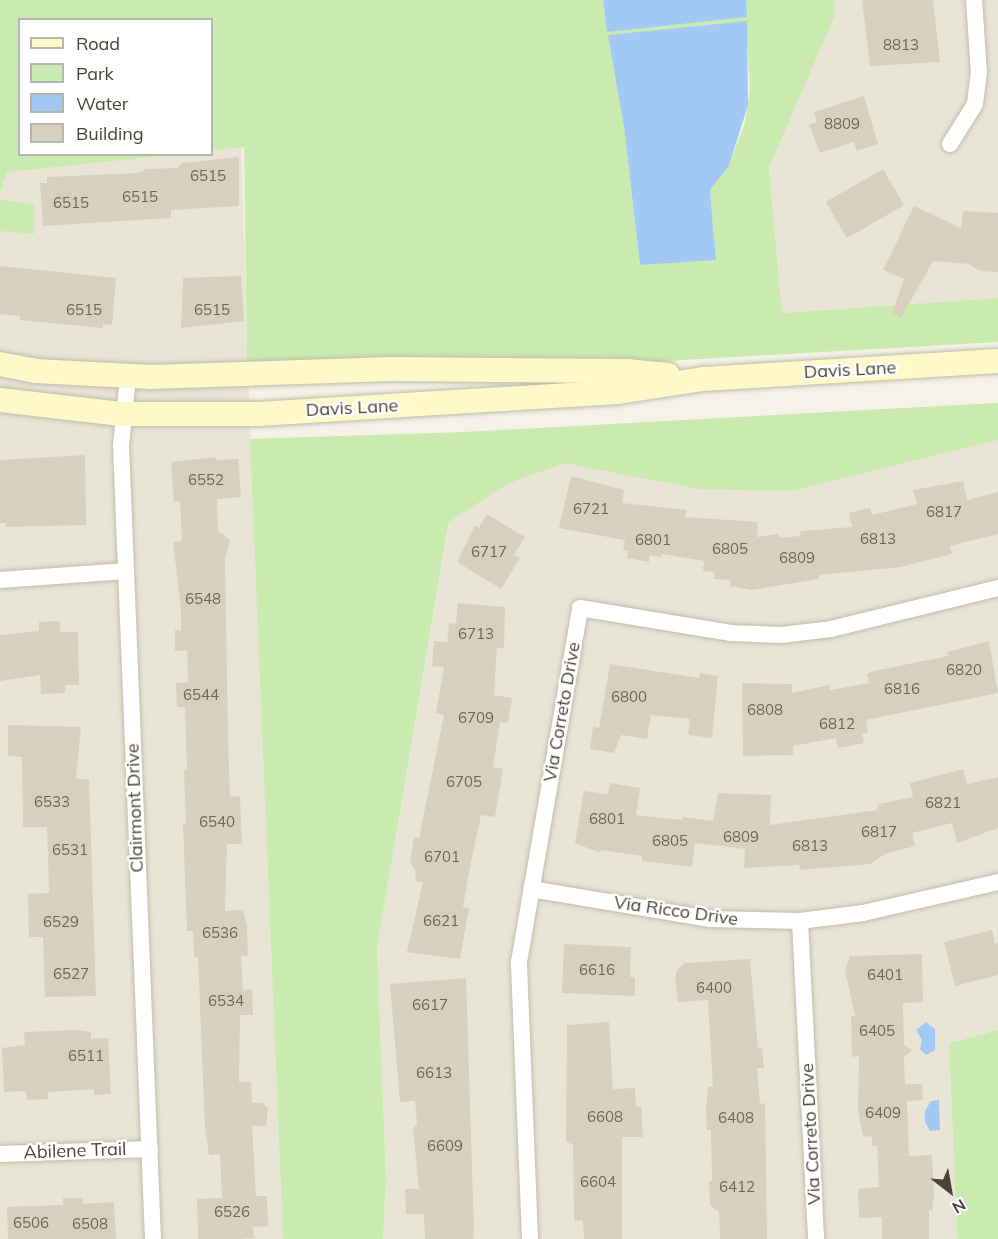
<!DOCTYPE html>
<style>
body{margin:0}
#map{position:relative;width:998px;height:1239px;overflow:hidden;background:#f5f3e8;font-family:Mulish,sans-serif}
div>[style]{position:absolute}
.residential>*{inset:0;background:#e9e5d6}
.green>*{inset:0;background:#c9ebb0}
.water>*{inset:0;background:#a2c9f4}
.building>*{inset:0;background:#d7d0bd;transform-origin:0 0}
.roads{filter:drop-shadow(0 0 2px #c1bcaa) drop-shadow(0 0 2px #c1bcaa)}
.street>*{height:16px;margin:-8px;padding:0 8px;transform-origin:8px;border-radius:8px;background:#fff}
.secondary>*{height:24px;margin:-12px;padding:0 12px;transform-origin:12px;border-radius:12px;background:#fff8c8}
span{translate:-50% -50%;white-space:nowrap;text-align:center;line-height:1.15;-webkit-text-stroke:4.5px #fff;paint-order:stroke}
.number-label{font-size:15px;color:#6c6758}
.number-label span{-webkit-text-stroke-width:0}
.street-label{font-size:18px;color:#494436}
.legend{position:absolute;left:18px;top:18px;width:195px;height:138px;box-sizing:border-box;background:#fff;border:2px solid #b6b4af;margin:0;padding:8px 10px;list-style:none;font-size:18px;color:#494436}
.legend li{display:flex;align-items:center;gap:12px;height:30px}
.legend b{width:30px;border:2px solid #b6b4af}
.north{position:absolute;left:920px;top:1161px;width:60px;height:60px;-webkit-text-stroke:4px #fff;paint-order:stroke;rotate:149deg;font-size:16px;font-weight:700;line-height:24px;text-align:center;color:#494436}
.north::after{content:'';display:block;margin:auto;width:21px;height:27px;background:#494436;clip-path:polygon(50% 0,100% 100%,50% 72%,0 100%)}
</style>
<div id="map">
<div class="residential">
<i style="clip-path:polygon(evenodd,0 0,238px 0,247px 349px,283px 1239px,0 1239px,0 0,20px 20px,212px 20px,212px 154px,20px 154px,20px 20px)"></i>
<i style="clip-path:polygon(834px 0,998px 0,998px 298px,782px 313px,769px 168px,834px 18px)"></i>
<i style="clip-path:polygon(998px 403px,998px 1030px,949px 1043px,957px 1239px,383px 1239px,386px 1179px,377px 948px,465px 432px)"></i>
</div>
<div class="green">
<i style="clip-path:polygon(evenodd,0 0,603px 0,607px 31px,746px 17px,746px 0,834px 0,834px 18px,769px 168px,782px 313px,998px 298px,998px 342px,648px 362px,247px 361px,244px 147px,212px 150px,212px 20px,20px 20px,20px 154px,170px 155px,7px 172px,0 192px,0 0,746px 21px,750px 89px,745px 122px,729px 166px,710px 190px,716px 259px,640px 265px,624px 127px,746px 21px)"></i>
<i style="clip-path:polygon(0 200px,34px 204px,34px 234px,0 231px)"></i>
<i style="clip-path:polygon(998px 403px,998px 440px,790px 491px,699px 489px,564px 463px,507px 484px,449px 522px,377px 948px,386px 1179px,383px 1239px,283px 1239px,250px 439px,465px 432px)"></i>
<i style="clip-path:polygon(998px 1030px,998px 1239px,957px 1239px,949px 1043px)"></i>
</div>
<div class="water">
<i style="clip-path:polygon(603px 0,746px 0,747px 17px,607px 32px)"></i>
<i style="clip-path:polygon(747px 21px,748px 105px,729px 166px,710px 190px,716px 260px,640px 265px,624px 127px,608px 35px)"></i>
<i style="clip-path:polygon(926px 1022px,935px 1029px,935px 1050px,926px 1055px,920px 1049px,922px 1040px,916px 1030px)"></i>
<i style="clip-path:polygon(939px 1100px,940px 1130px,930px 1131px,925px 1122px,925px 1111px,931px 1101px)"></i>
</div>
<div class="building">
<i style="clip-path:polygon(862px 0,933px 0,940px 62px,870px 66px)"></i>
<i style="clip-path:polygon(864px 96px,878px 144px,857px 151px,854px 142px,820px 153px,809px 125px,817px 122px,814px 112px)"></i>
<i style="clip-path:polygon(239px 157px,239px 206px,171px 210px,171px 218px,43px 226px,40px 183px,47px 183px,47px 177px,139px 173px,146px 169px,177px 168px,182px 163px)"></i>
<i style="left:883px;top:169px;width:42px;height:66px;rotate:60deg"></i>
<i style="clip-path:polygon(914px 206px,961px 228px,963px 211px,998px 213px,998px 272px,980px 271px,969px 264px,933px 261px,901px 318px,892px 313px,904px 279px,883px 270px)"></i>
<i style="clip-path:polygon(0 266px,116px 278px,112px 325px,103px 324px,103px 328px,20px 320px,20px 316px,0 314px)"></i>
<i style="clip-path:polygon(241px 276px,244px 321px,181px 328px,183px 278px)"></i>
<i style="clip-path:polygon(85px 455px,86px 525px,6px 527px,6px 523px,0 523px,0 460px)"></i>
<i style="clip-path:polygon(216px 457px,216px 460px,238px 459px,241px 497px,217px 499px,218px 531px,230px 540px,225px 559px,228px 735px,230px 797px,240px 796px,242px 844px,227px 844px,225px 911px,243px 910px,247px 925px,248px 956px,241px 956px,243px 990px,252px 989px,253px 1015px,240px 1015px,239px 1082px,251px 1082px,252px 1103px,262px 1103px,268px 1108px,266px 1126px,252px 1126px,256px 1196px,267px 1196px,268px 1226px,253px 1227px,254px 1238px,240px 1239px,198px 1239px,197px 1199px,222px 1198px,220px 1154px,209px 1155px,205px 1128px,198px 957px,194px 957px,193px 931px,187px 931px,183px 824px,186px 824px,184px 770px,187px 770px,185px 707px,177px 707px,176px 683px,188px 682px,187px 650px,175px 651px,175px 630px,181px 630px,181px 610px,173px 542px,182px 541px,180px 501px,174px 502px,171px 462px)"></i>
<i style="clip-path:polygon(571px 476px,624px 490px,622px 503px,687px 510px,685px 517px,758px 522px,757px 537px,777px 534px,782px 538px,799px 536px,801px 531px,852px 527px,849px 513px,870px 508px,872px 515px,917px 504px,913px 490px,963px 481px,967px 500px,998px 492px,998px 534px,950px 546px,952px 554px,900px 567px,819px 575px,819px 579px,752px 590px,730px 586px,730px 580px,714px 579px,714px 572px,703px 571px,704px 561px,662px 554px,661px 557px,650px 555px,649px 562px,627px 558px,628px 551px,623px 550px,625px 540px,559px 528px)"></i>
<i style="clip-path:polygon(487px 514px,525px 537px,514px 555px,520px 558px,501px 589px,457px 562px,475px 525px,479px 528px)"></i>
<i style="clip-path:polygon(458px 603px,505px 607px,504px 648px,497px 648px,494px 695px,512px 698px,508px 723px,500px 722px,493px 767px,503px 769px,495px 817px,481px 815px,469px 872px,463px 907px,469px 908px,460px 959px,407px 952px,423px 882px,415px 881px,416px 872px,410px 862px,414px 837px,419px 838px,444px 715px,436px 713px,444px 667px,432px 666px,434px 641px,447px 642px,449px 623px,456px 624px)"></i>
<i style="clip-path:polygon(60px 621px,60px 632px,78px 632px,79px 685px,65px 685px,65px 693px,41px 694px,40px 675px,0 681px,0 635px,39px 631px,39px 622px)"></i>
<i style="clip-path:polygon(989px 641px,998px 693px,866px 720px,868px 733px,862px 734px,864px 743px,838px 748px,836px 738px,793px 746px,793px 755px,743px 756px,742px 683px,792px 684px,792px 693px,829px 685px,830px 690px,869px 683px,867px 674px,874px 671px,948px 656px,947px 652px)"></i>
<i style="clip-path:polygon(610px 664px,699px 678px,700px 673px,718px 676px,712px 738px,688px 735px,690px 719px,651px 715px,647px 739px,621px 735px,614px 753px,590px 749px,593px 727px,599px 728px)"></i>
<i style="clip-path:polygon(8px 725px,81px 727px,76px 779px,89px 779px,96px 996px,45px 997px,43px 937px,29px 937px,28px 894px,49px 893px,47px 827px,23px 827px,22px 757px,8px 756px)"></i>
<i style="clip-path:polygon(963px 769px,967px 784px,998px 777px,998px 828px,957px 843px,952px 823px,912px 833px,915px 846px,885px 854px,870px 864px,800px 870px,799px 865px,744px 868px,745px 849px,695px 843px,692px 867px,642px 861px,642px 856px,601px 850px,600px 853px,575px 843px,584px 791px,608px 794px,610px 783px,640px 788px,636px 815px,682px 820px,682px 817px,713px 821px,718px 793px,771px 795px,770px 825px,877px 810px,879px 804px,913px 797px,910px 783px)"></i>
<i style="clip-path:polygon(992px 930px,995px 944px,998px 943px,998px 975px,955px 986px,944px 942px)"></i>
<i style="clip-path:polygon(564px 944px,631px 947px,630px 977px,635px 977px,635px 996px,562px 993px)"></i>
<i style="clip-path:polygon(922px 954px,923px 1002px,903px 1003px,904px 1045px,912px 1050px,904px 1057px,905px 1084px,922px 1084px,923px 1100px,907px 1101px,909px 1156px,932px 1155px,934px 1196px,932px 1210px,929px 1210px,929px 1239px,882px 1239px,882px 1217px,859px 1218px,858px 1189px,879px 1187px,877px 1146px,872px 1146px,872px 1136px,863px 1137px,858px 1110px,859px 1056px,852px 1057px,851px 1016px,855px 1016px,845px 970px,850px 956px)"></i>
<i style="clip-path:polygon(750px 959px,758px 1048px,762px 1047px,764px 1068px,757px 1068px,760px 1104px,765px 1103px,767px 1239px,720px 1239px,719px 1212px,710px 1205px,709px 1181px,712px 1181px,711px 1130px,707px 1130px,706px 1110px,708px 1087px,713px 1087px,708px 1000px,678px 1002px,675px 978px,677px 970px,685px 963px)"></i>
<i style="clip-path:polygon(466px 978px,474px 1231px,473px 1239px,425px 1239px,424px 1214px,406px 1214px,405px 1189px,419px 1189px,413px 1129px,417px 1124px,415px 1101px,400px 1102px,390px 984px)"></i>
<i style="clip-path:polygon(609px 1022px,613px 1089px,635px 1088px,636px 1107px,641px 1106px,643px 1137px,622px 1137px,622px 1239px,584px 1239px,583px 1220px,574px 1221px,573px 1145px,566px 1141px,567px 1025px)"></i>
<i style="clip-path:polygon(76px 1030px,91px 1032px,91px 1039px,108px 1038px,111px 1094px,94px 1095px,94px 1089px,48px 1092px,48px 1099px,27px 1100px,26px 1091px,4px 1092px,2px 1048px,25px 1045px,24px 1032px)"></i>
<i style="clip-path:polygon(63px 1198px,83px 1198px,83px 1204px,114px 1202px,116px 1239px,8px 1239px,7px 1207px,63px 1205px)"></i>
</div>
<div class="roads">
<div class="street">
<i style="left:950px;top:144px;width:47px;rotate:-58deg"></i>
<i style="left:975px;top:104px;width:31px;rotate:-83deg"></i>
<i style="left:979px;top:73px;width:73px;rotate:-93.9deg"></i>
<i style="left:128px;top:377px;width:69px;rotate:95.8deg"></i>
<i style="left:121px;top:446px;width:794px;rotate:87.69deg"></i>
<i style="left:0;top:580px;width:126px;rotate:-4.1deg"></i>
<i style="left:531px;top:889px;width:182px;rotate:9.5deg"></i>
<i style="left:711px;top:919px;width:89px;rotate:1.3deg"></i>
<i style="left:800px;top:921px;width:64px;rotate:-7.2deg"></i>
<i style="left:863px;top:913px;width:139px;rotate:-12.9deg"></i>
<i style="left:800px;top:921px;width:318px;rotate:87.1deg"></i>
<i style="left:0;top:1154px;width:150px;rotate:-1.9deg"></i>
<i style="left:530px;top:1239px;width:277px;rotate:-92.3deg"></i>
<i style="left:519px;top:962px;width:359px;rotate:-80.2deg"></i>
<i style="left:580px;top:608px;width:153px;rotate:9.4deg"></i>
<i style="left:731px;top:633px;width:50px;rotate:2.3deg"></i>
<i style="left:781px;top:635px;width:50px;rotate:-6.8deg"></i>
<i style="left:831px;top:629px;width:172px;rotate:-13.8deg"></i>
</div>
<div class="secondary">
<i style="left:0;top:364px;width:36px;rotate:11deg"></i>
<i style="left:35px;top:371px;width:116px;rotate:3deg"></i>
<i style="left:151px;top:377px;width:240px;rotate:-1.9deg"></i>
<i style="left:391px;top:369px;width:236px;rotate:0.5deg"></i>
<i style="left:627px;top:371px;width:41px;rotate:5.6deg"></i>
<i style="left:0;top:400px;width:122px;rotate:6.6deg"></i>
<i style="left:121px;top:414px;width:137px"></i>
<i style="left:258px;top:414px;width:361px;rotate:-3.5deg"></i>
<i style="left:618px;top:392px;width:86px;rotate:-8.7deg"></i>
<i style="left:703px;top:379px;width:296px;rotate:-3.5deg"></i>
</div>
</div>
<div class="number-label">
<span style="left:901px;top:45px">8813</span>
<span style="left:842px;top:124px">8809</span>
<span style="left:208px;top:176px">6515</span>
<span style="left:140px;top:197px">6515</span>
<span style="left:71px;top:203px">6515</span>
<span style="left:84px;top:310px">6515</span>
<span style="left:212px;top:310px">6515</span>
<span style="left:206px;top:480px">6552</span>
<span style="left:591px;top:509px">6721</span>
<span style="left:944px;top:512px">6817</span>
<span style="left:878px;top:539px">6813</span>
<span style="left:653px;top:540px">6801</span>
<span style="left:730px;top:549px">6805</span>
<span style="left:489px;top:552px">6717</span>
<span style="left:797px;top:558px">6809</span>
<span style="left:203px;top:599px">6548</span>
<span style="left:476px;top:634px">6713</span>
<span style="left:964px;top:670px">6820</span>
<span style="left:902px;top:689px">6816</span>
<span style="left:201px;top:695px">6544</span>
<span style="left:629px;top:697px">6800</span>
<span style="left:765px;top:710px">6808</span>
<span style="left:476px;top:718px">6709</span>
<span style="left:837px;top:724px">6812</span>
<span style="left:464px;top:782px">6705</span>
<span style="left:52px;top:802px">6533</span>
<span style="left:943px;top:803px">6821</span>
<span style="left:607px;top:819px">6801</span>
<span style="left:217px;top:822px">6540</span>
<span style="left:879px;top:832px">6817</span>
<span style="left:741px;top:837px">6809</span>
<span style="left:670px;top:841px">6805</span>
<span style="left:810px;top:846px">6813</span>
<span style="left:70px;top:850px">6531</span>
<span style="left:442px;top:857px">6701</span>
<span style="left:441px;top:921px">6621</span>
<span style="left:61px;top:922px">6529</span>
<span style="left:220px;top:933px">6536</span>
<span style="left:597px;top:970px">6616</span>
<span style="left:71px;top:974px">6527</span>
<span style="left:885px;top:975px">6401</span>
<span style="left:714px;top:988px">6400</span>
<span style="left:226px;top:1001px">6534</span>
<span style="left:430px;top:1005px">6617</span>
<span style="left:877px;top:1031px">6405</span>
<span style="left:86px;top:1056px">6511</span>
<span style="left:434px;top:1073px">6613</span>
<span style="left:883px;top:1113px">6409</span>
<span style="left:605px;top:1117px">6608</span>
<span style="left:736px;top:1118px">6408</span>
<span style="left:445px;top:1146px">6609</span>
<span style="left:598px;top:1182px">6604</span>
<span style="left:737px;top:1187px">6412</span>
<span style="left:232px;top:1212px">6526</span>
<span style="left:31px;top:1223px">6506</span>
<span style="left:90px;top:1224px">6508</span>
</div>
<div class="street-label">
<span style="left:850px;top:370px;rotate:-3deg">Davis Lane</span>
<span style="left:352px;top:408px;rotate:-3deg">Davis Lane</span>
<span style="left:562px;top:712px;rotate:-80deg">Via Correto Drive</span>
<span style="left:135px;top:808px;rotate:-92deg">Clairmont Drive</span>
<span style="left:676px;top:911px;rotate:8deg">Via Ricco Drive</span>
<span style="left:811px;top:1134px;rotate:-93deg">Via Correto Drive</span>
<span style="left:75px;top:1151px;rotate:-2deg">Abilene Trail</span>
</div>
<ul class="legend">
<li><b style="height:8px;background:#fff8c8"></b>Road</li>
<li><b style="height:16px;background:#c9ebb0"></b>Park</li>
<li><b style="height:16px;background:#a2c9f4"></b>Water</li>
<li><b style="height:16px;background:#d7d0bd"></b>Building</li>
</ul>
<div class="north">N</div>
</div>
